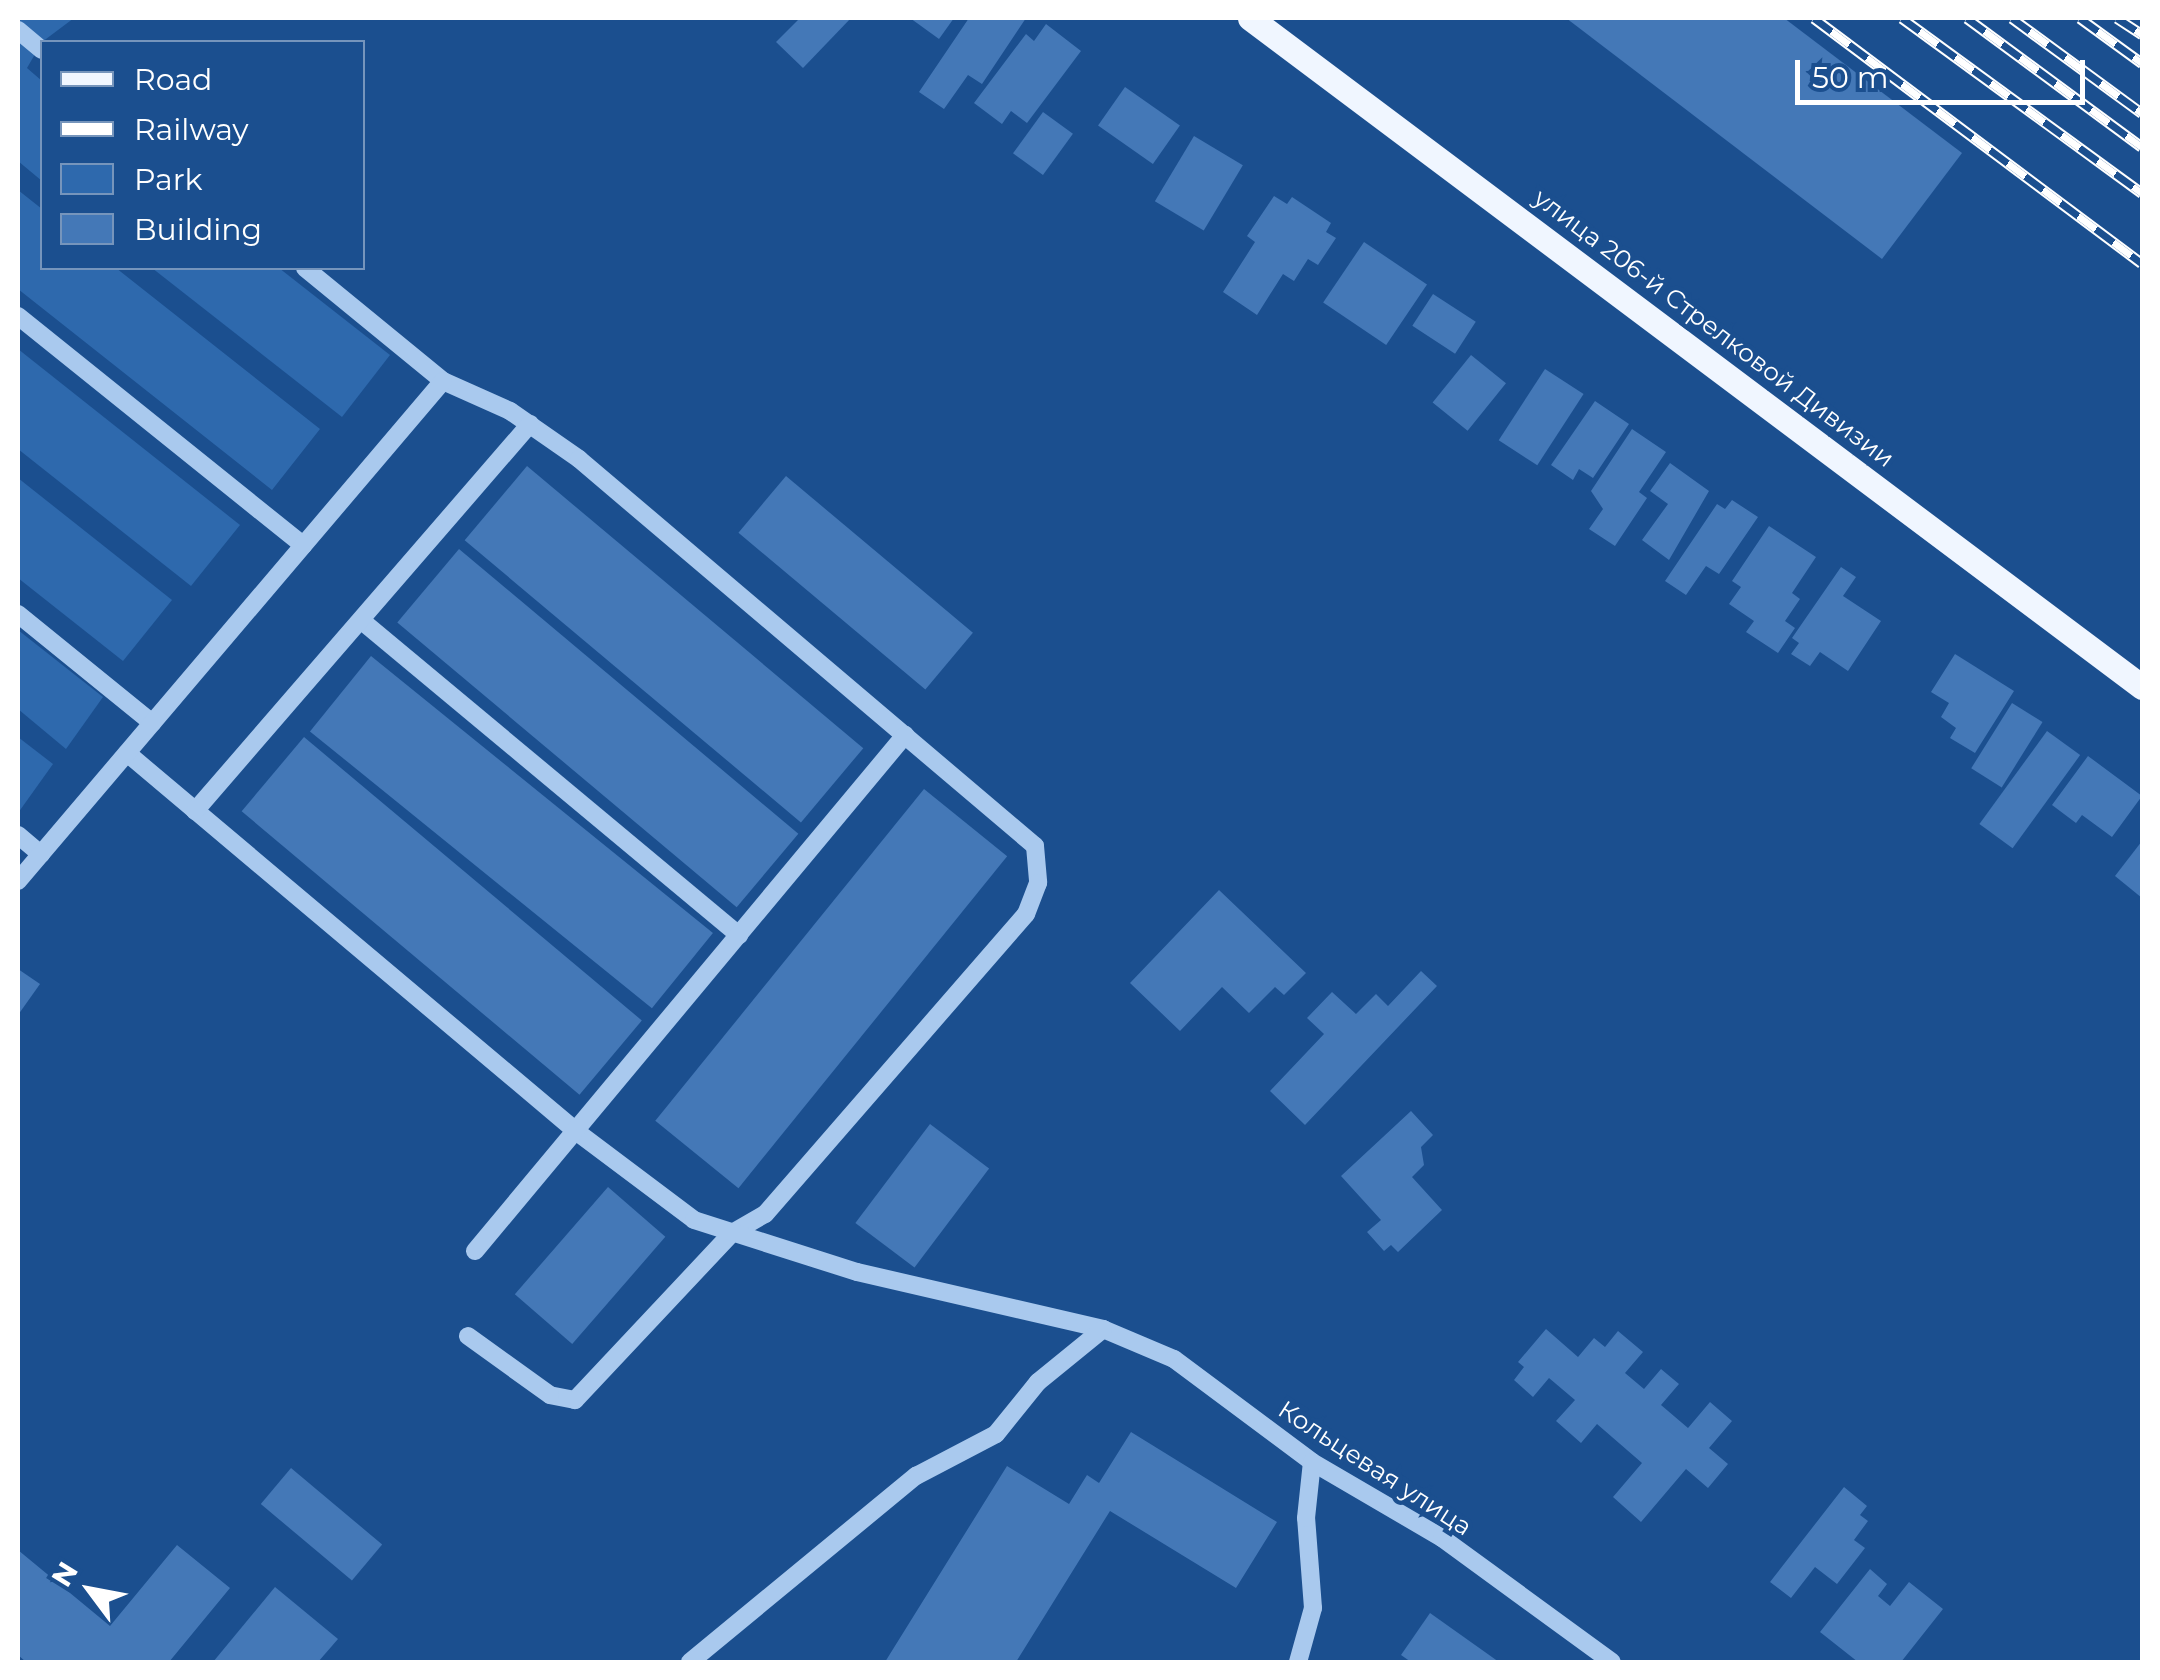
<!DOCTYPE html>
<meta charset="utf-8">
<style>
body{margin:0}
#map{position:relative;width:2160px;height:1680px;overflow:hidden;background:#1b4f8f;font-family:Montserrat,sans-serif}
div>[style]{position:absolute}
.green>*{inset:0;background:#2e69ad}
.building>*{inset:0;background:#4478b7;transform-origin:0 0}
.minor>*{height:18px;margin:-9px;padding:0 9px;transform-origin:9px;border-radius:9px;background:#a9c9ee}
.major>*{height:25px;margin:-12.5px;padding:0 12.5px;transform-origin:12.5px;border-radius:12.5px;background:#f0f6ff}
.rail>*{height:11px;margin-top:-5.5px;transform-origin:0;background:repeating-linear-gradient(90deg,#1b4f8f 0 22px,#fff 0 44px);box-sizing:border-box;border-block:2px solid #fff}
span{translate:-50% -50%;white-space:nowrap;text-align:center;line-height:1.15;-webkit-text-stroke:9px #1b4f8f;paint-order:stroke}
.street-label{font-size:25px;color:#fff}
.frame{position:absolute;inset:0;border:20px solid #fff;pointer-events:none}
.legend{position:absolute;left:40px;top:40px;width:325px;height:230px;box-sizing:border-box;background:#1b4f8f;border:2px solid #7695bc;margin:0;padding:12px 18px;list-style:none;font-size:30px;color:#fff}
.legend li{display:flex;align-items:center;gap:20px;height:50px}
.legend b{width:50px;border:2px solid #7695bc}
.north{position:absolute;left:40px;top:1540px;width:100px;height:100px;-webkit-text-stroke:8px #1b4f8f;paint-order:stroke;rotate:302deg;font-size:28px;font-weight:700;line-height:40px;text-align:center;color:#fff}
.north::after{content:'';display:block;margin:auto;width:35px;height:45px;background:#fff;clip-path:polygon(50% 0,100% 100%,50% 72%,0 100%)}
.scale{position:absolute;left:1795px;top:60px;width:290px;height:45px;box-sizing:border-box;border:5px solid #fff;border-top:0;padding-left:12px;font-size:30px;line-height:35px;white-space:nowrap;color:#fff;-webkit-text-stroke:8px #1b4f8f;paint-order:stroke}
</style>
<div id="map">
<div class="green">
<i style="clip-path:polygon(18px 18px,74px 18px,42px 42px,27px 68px,42px 81px,42px 181px,18px 161px)"></i>
<i style="clip-path:polygon(18px 190px,42px 209px,42px 268px,116px 268px,320px 429px,272px 490px,18px 289px)"></i>
<i style="clip-path:polygon(152px 268px,279px 268px,390px 355px,342px 417px)"></i>
<i style="clip-path:polygon(18px 349px,240px 525px,191px 586px,18px 449px)"></i>
<i style="clip-path:polygon(18px 478px,172px 600px,123px 661px,18px 578px)"></i>
<i style="clip-path:polygon(18px 630px,103px 697px,66px 749px,18px 709px)"></i>
<i style="clip-path:polygon(18px 737px,53px 764px,18px 813px)"></i>
</div>
<div class="building">
<i style="clip-path:polygon(800px 18px,851px 18px,803px 68px,776px 42px)"></i>
<i style="clip-path:polygon(910px 18px,954px 18px,939px 39px)"></i>
<i style="clip-path:polygon(969px 18px,1026px 18px,982px 84px,968px 75px,944px 109px,919px 92px)"></i>
<i style="clip-path:polygon(1566px 18px,1784px 18px,1962px 153px,1882px 259px)"></i>
<i style="clip-path:polygon(1046px 24px,1081px 51px,1027px 123px,1011px 111px,1002px 124px,974px 103px,1026px 34px,1034px 41px)"></i>
<i style="left:1125px;top:87px;width:67px;height:47px;rotate:35deg"></i>
<i style="left:1043px;top:112px;width:37px;height:51px;rotate:36deg"></i>
<i style="left:1194px;top:136px;width:57px;height:76px;rotate:31deg"></i>
<i style="clip-path:polygon(1274px 196px,1287px 204px,1292px 197px,1331px 223px,1326px 232px,1336px 238px,1318px 265px,1308px 259px,1294px 281px,1283px 274px,1257px 315px,1223px 292px,1255px 242px,1247px 236px)"></i>
<i style="left:1364px;top:242px;width:76px;height:73px;rotate:34deg"></i>
<i style="left:1433px;top:294px;width:51px;height:38px;rotate:33deg"></i>
<i style="left:1471px;top:355px;width:45px;height:61px;rotate:39deg"></i>
<i style="left:1545px;top:369px;width:46px;height:85px;rotate:33deg"></i>
<i style="clip-path:polygon(1595px 401px,1629px 424px,1593px 478px,1579px 469px,1573px 480px,1551px 465px)"></i>
<i style="clip-path:polygon(1632px 429px,1666px 452px,1639px 492px,1647px 498px,1615px 546px,1589px 529px,1603px 509px,1591px 491px)"></i>
<i style="clip-path:polygon(1670px 463px,1709px 491px,1669px 560px,1642px 540px,1668px 504px,1650px 491px)"></i>
<i style="left:527px;top:466px;width:439px;height:97px;rotate:40deg"></i>
<i style="left:786px;top:476px;width:244px;height:74px;rotate:40deg"></i>
<i style="clip-path:polygon(1732px 500px,1758px 517px,1719px 574px,1706px 566px,1686px 595px,1665px 581px,1717px 504px,1725px 509px)"></i>
<i style="clip-path:polygon(1769px 526px,1816px 557px,1792px 593px,1800px 599px,1785px 621px,1795px 628px,1778px 653px,1746px 632px,1754px 621px,1729px 604px,1741px 587px,1732px 581px)"></i>
<i style="left:459px;top:549px;width:443px;height:96px;rotate:40deg"></i>
<i style="clip-path:polygon(1841px 567px,1856px 577px,1843px 596px,1881px 621px,1848px 671px,1820px 652px,1810px 666px,1791px 654px,1799px 643px,1792px 638px)"></i>
<i style="clip-path:polygon(1955px 654px,2014px 691px,1975px 753px,1950px 738px,1956px 728px,1941px 717px,1949px 703px,1931px 692px)"></i>
<i style="left:371px;top:656px;width:440px;height:97px;rotate:39deg"></i>
<i style="left:2012px;top:703px;width:36px;height:77px;rotate:32deg"></i>
<i style="left:2047px;top:731px;width:41px;height:115px;rotate:36deg"></i>
<i style="left:304px;top:737px;width:441px;height:97px;rotate:40deg"></i>
<i style="clip-path:polygon(2088px 756px,2142px 796px,2112px 837px,2082px 815px,2076px 823px,2052px 805px)"></i>
<i style="left:924px;top:789px;width:107px;height:427px;rotate:39deg"></i>
<i style="clip-path:polygon(2142px 841px,2142px 898px,2115px 876px)"></i>
<i style="clip-path:polygon(1219px 890px,1306px 973px,1284px 995px,1275px 987px,1249px 1013px,1222px 987px,1180px 1031px,1130px 983px)"></i>
<i style="clip-path:polygon(18px 969px,40px 984px,18px 1015px)"></i>
<i style="clip-path:polygon(1421px 971px,1437px 986px,1305px 1125px,1270px 1091px,1324px 1034px,1307px 1018px,1332px 992px,1356px 1014px,1376px 994px,1388px 1006px)"></i>
<i style="clip-path:polygon(1411px 1111px,1433px 1135px,1421px 1147px,1424px 1165px,1412px 1177px,1442px 1210px,1398px 1252px,1391px 1245px,1384px 1251px,1367px 1232px,1381px 1220px,1341px 1176px)"></i>
<i style="left:930px;top:1124px;width:74px;height:124px;rotate:37deg"></i>
<i style="left:608px;top:1187px;width:76px;height:142px;rotate:41deg"></i>
<i style="clip-path:polygon(1546px 1329px,1578px 1357px,1594px 1338px,1605px 1347px,1618px 1331px,1643px 1352px,1625px 1373px,1644px 1389px,1661px 1369px,1679px 1384px,1661px 1405px,1688px 1428px,1710px 1402px,1732px 1421px,1709px 1448px,1728px 1464px,1708px 1488px,1686px 1469px,1641px 1522px,1613px 1497px,1642px 1463px,1597px 1424px,1581px 1443px,1556px 1421px,1575px 1400px,1549px 1378px,1533px 1397px,1514px 1380px,1524px 1367px,1518px 1362px)"></i>
<i style="clip-path:polygon(1131px 1432px,1277px 1522px,1236px 1588px,1110px 1511px,1016px 1662px,885px 1662px,1007px 1466px,1069px 1504px,1087px 1475px,1099px 1483px)"></i>
<i style="left:291px;top:1468px;width:119px;height:47px;rotate:40deg"></i>
<i style="clip-path:polygon(1844px 1487px,1867px 1506px,1860px 1515px,1868px 1521px,1854px 1540px,1865px 1548px,1837px 1584px,1815px 1567px,1791px 1598px,1770px 1582px)"></i>
<i style="clip-path:polygon(177px 1545px,230px 1588px,169px 1662px,26px 1662px,18px 1655px,18px 1550px,110px 1626px)"></i>
<i style="clip-path:polygon(1870px 1569px,1887px 1584px,1878px 1596px,1890px 1606px,1909px 1582px,1943px 1609px,1901px 1662px,1858px 1662px,1820px 1632px)"></i>
<i style="clip-path:polygon(275px 1587px,338px 1639px,318px 1662px,213px 1662px)"></i>
<i style="clip-path:polygon(1430px 1613px,1499px 1662px,1411px 1662px,1401px 1655px)"></i>
</div>
<div class="minor">
<i style="left:18px;top:30px;width:31px;rotate:40deg"></i>
<i style="left:305px;top:268px;width:178px;rotate:39.3deg"></i>
<i style="left:443px;top:381px;width:73px;rotate:24.1deg"></i>
<i style="left:510px;top:411px;width:84px;rotate:34.8deg"></i>
<i style="left:579px;top:459px;width:598px;rotate:40.32deg"></i>
<i style="left:1035px;top:846px;width:37px;rotate:85deg"></i>
<i style="left:1038px;top:883px;width:33px;rotate:111deg"></i>
<i style="left:1026px;top:914px;width:398px;rotate:131deg"></i>
<i style="left:765px;top:1214px;width:39px;rotate:150deg"></i>
<i style="left:731px;top:1234px;width:228px;rotate:133.2deg"></i>
<i style="left:575px;top:1400px;width:25px;rotate:-169deg"></i>
<i style="left:550px;top:1395px;width:101px;rotate:-144.3deg"></i>
<i style="left:18px;top:316px;width:366px;rotate:38.8deg"></i>
<i style="left:18px;top:614px;width:173px;rotate:39.1deg"></i>
<i style="left:362px;top:621px;width:491px;rotate:39.8deg"></i>
<i style="left:127px;top:753px;width:588px;rotate:40.1deg"></i>
<i style="left:577px;top:1132px;width:146px;rotate:36.9deg"></i>
<i style="left:694px;top:1220px;width:171px;rotate:17.7deg"></i>
<i style="left:857px;top:1272px;width:253px;rotate:13deg"></i>
<i style="left:1103px;top:1329px;width:77px;rotate:22.9deg"></i>
<i style="left:1174px;top:1359px;width:172px;rotate:36.7deg"></i>
<i style="left:1312px;top:1462px;width:151px;rotate:30.3deg"></i>
<i style="left:1442px;top:1538px;width:210px;rotate:36.1deg"></i>
<i style="left:195px;top:811px;width:512px;rotate:-49.12deg"></i>
<i style="left:18px;top:835px;width:30px;rotate:40deg"></i>
<i style="left:18px;top:881px;width:656px;rotate:-49.64deg"></i>
<i style="left:475px;top:1251px;width:672px;rotate:-50.19deg"></i>
<i style="left:690px;top:1662px;width:293px;rotate:-39.5deg"></i>
<i style="left:916px;top:1476px;width:90px;rotate:-27.7deg"></i>
<i style="left:996px;top:1434px;width:67px;rotate:-51.1deg"></i>
<i style="left:1038px;top:1382px;width:84px;rotate:-39.2deg"></i>
<i style="left:1298px;top:1662px;width:56px;rotate:-74.5deg"></i>
<i style="left:1313px;top:1608px;width:90px;rotate:-94.4deg"></i>
<i style="left:1306px;top:1518px;width:56px;rotate:-83.9deg"></i>
</div>
<div class="major">
<i style="left:1250px;top:18px;width:1115px;rotate:36.87deg"></i>
</div>
<div class="rail">
<i style="left:1814px;top:18px;width:409px;rotate:36.8deg"></i>
<i style="left:1902px;top:18px;width:297px;rotate:36.1deg"></i>
<i style="left:1967px;top:18px;width:217px;rotate:36.4deg"></i>
<i style="left:2012px;top:18px;width:161px;rotate:36.2deg"></i>
<i style="left:2080px;top:18px;width:77px;rotate:36deg"></i>
<i style="left:2117px;top:18px;width:30px;rotate:33deg"></i>
</div>
<div class="street-label">
<span style="left:1714px;top:328px;rotate:37deg">улица 206-й Стрелковой Дивизии</span>
<span style="left:1375px;top:1468px;rotate:33deg">Кольцевая улица</span>
</div>
<div class="frame"></div>
<ul class="legend">
<li><b style="height:12px;background:#f0f6ff"></b>Road</li>
<li><b style="height:12px;background:#fff"></b>Railway</li>
<li><b style="height:28px;background:#2e69ad"></b>Park</li>
<li><b style="height:28px;background:#4478b7"></b>Building</li>
</ul>
<div class="north">N</div>
<div class="scale">50 m</div>
</div>
